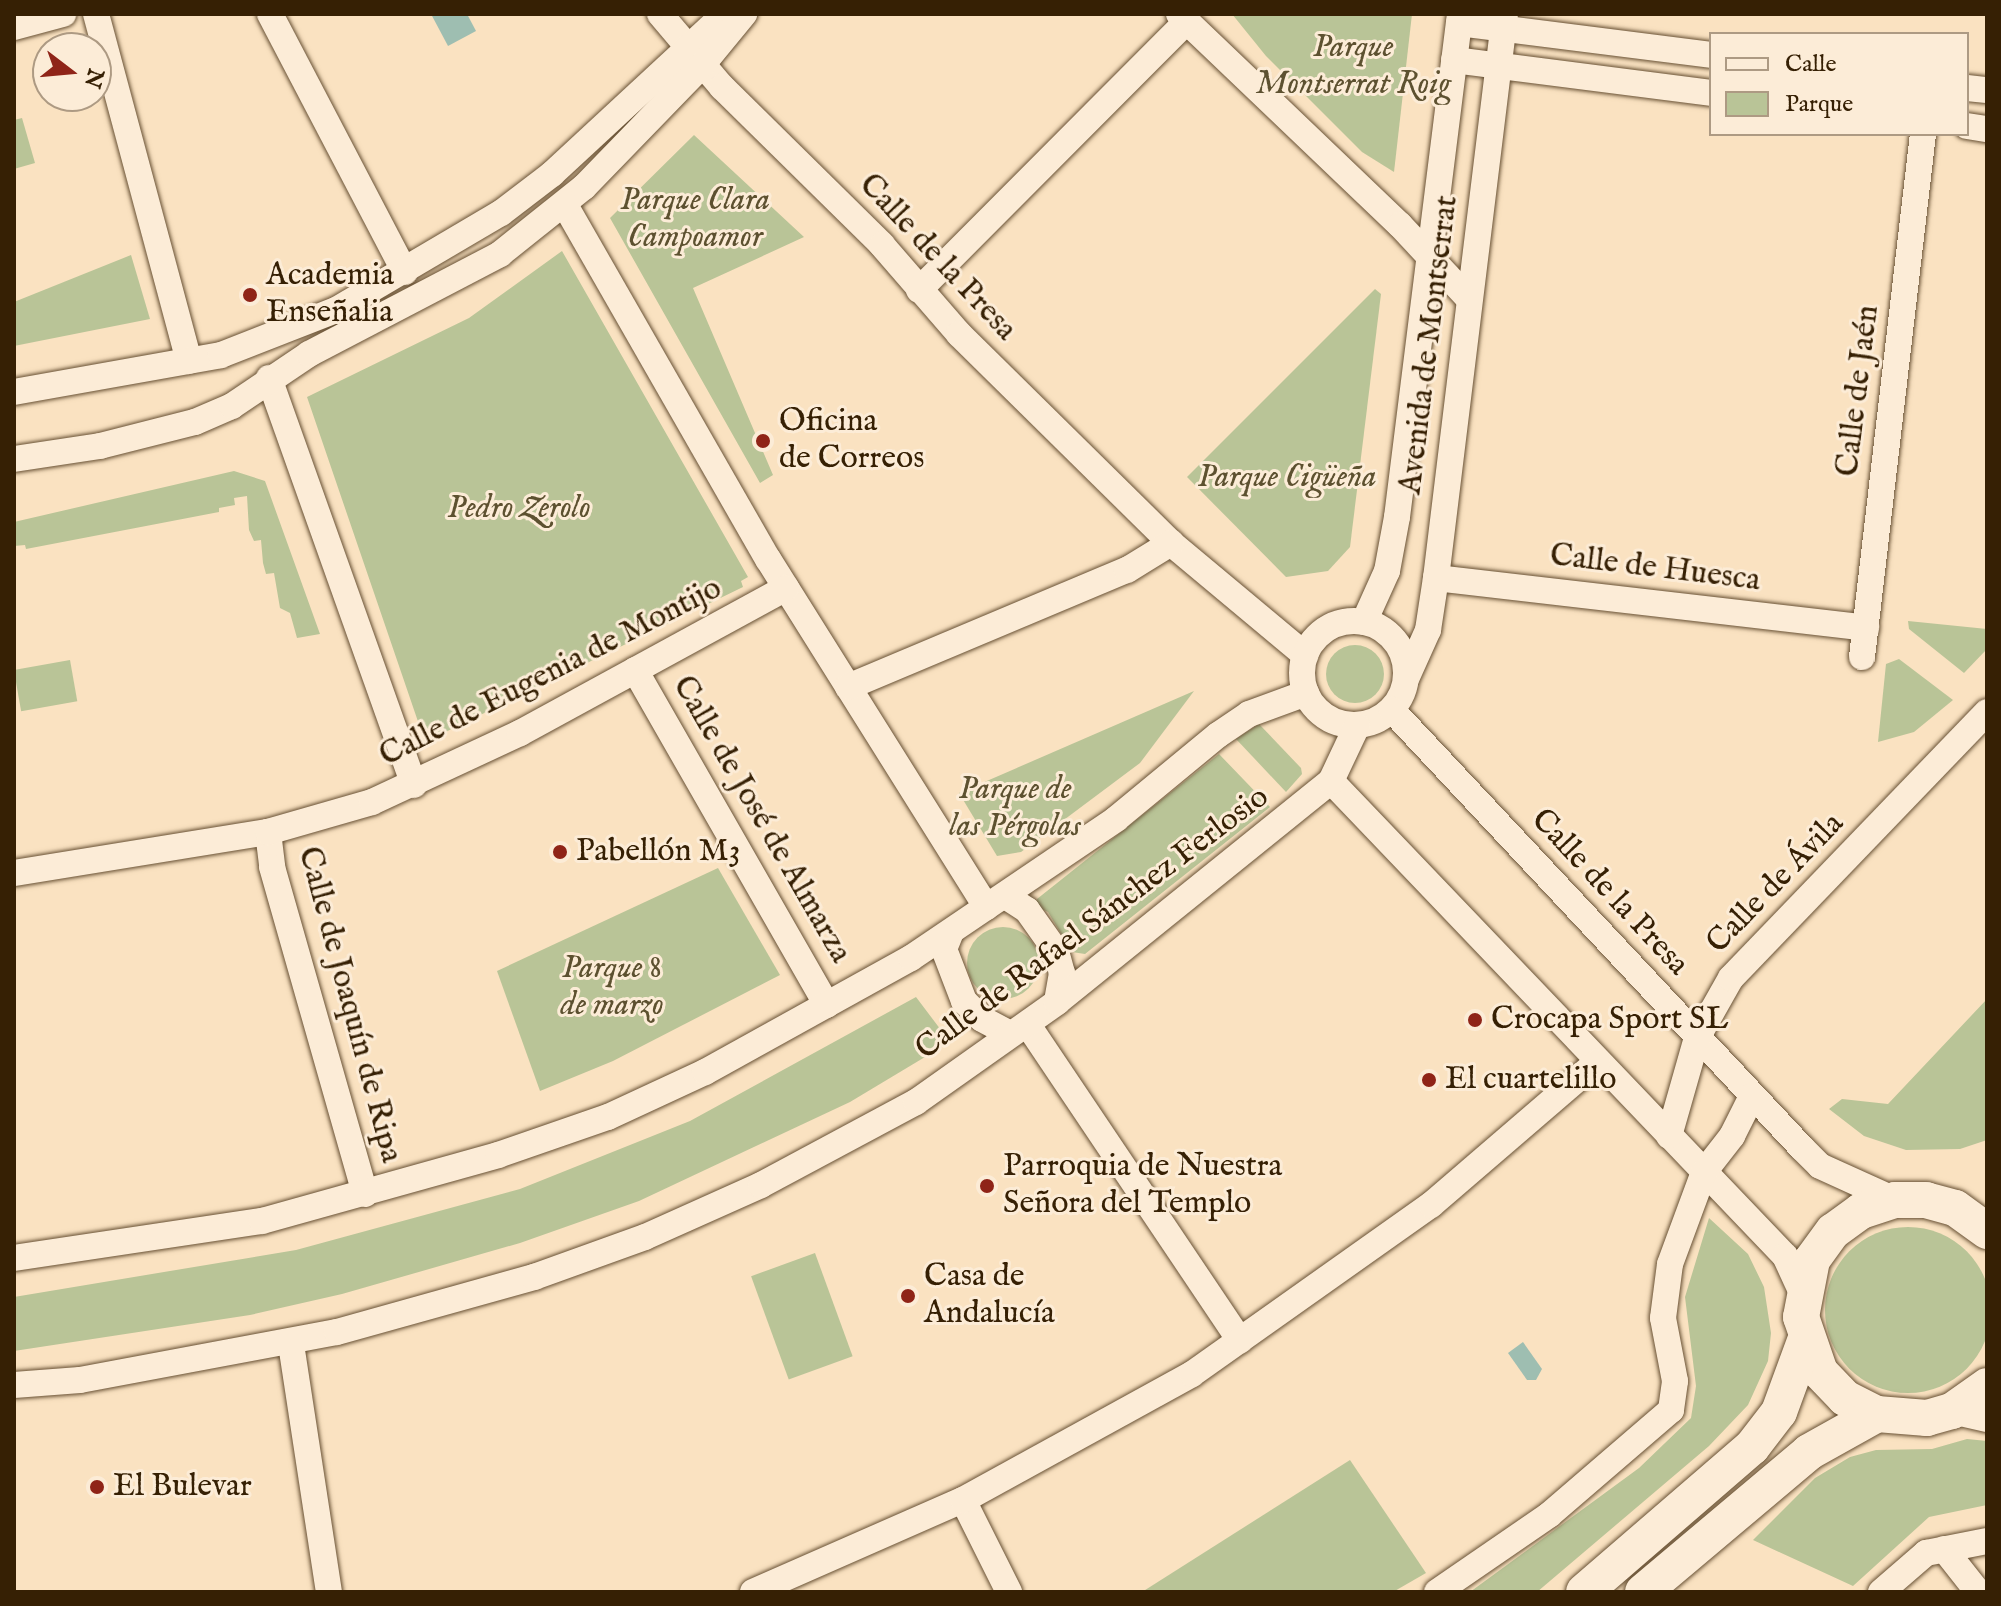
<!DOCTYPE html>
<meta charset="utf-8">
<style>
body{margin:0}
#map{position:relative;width:2001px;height:1606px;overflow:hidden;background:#fae2c1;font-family:"IM FELL English",serif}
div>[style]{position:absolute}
.green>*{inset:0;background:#b9c497;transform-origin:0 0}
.round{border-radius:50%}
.water>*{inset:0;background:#9ebeb1}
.roads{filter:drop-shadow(0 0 2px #675033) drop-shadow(0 0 2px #675033)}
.street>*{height:26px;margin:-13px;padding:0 13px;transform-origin:13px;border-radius:13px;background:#fcecd7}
.street>.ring{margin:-13px;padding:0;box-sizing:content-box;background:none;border:26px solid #fcecd7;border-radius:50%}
.secondary>*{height:36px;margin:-18px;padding:0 18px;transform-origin:18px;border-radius:18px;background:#fcecd7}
.dots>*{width:22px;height:22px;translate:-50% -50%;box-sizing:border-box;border:4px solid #fcecd7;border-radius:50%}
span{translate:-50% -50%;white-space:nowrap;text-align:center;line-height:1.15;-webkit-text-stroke:6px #fcecd7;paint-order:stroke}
.park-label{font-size:32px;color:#5d5130;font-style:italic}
.street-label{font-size:32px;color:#362004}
.poi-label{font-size:32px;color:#362004}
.left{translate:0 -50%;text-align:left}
.frame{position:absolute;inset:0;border:16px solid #362004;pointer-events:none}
.legend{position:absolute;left:1709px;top:32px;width:260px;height:104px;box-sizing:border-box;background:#fcecd7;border:2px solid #ad9a83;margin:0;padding:10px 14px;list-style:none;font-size:24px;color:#362004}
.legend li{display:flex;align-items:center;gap:16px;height:40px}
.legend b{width:40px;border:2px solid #ad9a83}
.north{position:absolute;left:32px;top:32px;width:80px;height:80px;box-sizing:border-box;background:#fcecd7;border:2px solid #ad9a83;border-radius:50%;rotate:106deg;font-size:22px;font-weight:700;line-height:32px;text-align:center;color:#362004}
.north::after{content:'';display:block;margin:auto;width:28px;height:36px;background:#8f2418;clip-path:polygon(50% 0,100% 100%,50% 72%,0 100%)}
</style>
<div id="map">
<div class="green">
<i style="clip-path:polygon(1232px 14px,1412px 14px,1394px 172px,1362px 152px,1266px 56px)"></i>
<i style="clip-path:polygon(22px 118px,35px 163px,14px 169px,14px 120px)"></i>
<i style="clip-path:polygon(694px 135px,804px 237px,693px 288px,773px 475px,760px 483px,610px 218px)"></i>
<i style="clip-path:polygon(562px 251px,748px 577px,741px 581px,743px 587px,425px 742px,307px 397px,469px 318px)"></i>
<i style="clip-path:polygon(131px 255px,150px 319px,14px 346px,14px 302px)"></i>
<i style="clip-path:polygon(1375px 289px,1381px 294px,1350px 547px,1328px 571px,1286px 577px,1187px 477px)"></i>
<i style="clip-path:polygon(234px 471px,265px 481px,320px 634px,297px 638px,290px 613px,280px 608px,274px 573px,266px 574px,263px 563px,261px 540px,254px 541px,249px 530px,247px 496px,234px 498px,235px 505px,219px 508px,219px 512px,26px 549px,25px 545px,14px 546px,14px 522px)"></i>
<i style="clip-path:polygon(1908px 621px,1987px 629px,1987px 649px,1964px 673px,1909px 629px)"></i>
<i class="round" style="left:1326px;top:645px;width:58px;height:58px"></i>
<i style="clip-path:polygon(1899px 659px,1953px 700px,1914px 732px,1878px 742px,1886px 664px)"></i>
<i style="left:70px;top:660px;width:42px;height:57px;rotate:80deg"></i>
<i style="clip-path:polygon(1194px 691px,1140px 763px,1021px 852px,997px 856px,959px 793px)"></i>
<i style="clip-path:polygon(1259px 724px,1301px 768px,1302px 774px,1286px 792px,1236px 739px)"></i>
<i style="clip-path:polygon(1219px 754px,1270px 807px,1085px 954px,1072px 952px,1048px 912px,1035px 906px,1037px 899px)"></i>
<i style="clip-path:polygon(718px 868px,780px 975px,613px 1061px,540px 1091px,497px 971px)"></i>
<i class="round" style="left:967px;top:927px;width:72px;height:72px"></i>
<i style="clip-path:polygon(916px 997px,950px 1042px,850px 1102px,639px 1201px,520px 1243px,342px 1294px,250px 1315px,14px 1351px,14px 1297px,296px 1250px,520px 1189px,690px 1121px)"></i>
<i style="clip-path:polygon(1987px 999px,1987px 1140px,1960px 1149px,1906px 1150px,1864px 1136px,1829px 1109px,1842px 1099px,1888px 1104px)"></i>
<i style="clip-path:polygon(1709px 1218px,1748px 1254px,1764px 1287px,1771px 1333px,1768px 1361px,1748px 1405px,1709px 1446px,1537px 1592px,1470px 1592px,1639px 1468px,1691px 1418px,1696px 1386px,1685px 1297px)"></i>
<i class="round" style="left:1825px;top:1227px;width:166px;height:166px"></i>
<i style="left:815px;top:1253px;width:110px;height:68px;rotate:70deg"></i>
<i style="clip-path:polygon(1967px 1439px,1987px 1441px,1987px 1505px,1929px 1517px,1853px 1586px,1753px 1540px,1815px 1478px,1850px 1457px,1876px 1450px,1932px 1449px)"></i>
<i style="clip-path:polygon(1350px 1460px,1426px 1573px,1393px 1592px,1142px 1592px)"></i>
</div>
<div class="water">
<i style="clip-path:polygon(431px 14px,467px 14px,476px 31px,448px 46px)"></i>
<i style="clip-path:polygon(1523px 1342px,1542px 1369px,1536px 1380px,1527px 1380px,1508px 1353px)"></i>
</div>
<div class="roads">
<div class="street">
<i style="left:96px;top:14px;width:359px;rotate:75deg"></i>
<i style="left:270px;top:14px;width:291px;rotate:62.4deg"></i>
<i style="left:660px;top:14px;width:96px;rotate:49.7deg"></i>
<i style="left:722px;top:87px;width:225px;rotate:44.6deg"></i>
<i style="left:882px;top:245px;width:118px;rotate:49.1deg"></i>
<i style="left:959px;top:334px;width:298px;rotate:44.6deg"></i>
<i style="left:1171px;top:543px;width:175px;rotate:39.9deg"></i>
<i style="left:1179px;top:14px;width:306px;rotate:43.7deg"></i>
<i style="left:1400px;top:225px;width:100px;rotate:47deg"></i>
<i style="left:1459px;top:23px;width:254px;rotate:7.2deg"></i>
<i style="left:14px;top:27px;width:51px;rotate:-14.9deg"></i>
<i style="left:1454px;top:60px;width:259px;rotate:7.3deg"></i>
<i style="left:1967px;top:88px;width:20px;rotate:6deg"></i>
<i style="left:1967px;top:126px;width:20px;rotate:9deg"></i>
<i style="left:565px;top:205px;width:408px;rotate:60.2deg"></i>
<i style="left:768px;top:559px;width:411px;rotate:57.9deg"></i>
<i style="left:919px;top:290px;width:380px;rotate:-45.1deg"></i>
<i style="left:269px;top:378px;width:432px;rotate:70.4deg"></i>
<i style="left:14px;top:392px;width:210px;rotate:-10.1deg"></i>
<i style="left:221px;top:355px;width:123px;rotate:-21.4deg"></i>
<i style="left:336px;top:310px;width:191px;rotate:-30.5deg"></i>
<i style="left:501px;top:213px;width:64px;rotate:-37.4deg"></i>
<i style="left:552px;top:174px;width:236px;rotate:-42.8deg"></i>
<i style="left:14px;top:459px;width:87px;rotate:-8.6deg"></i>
<i style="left:100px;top:446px;width:98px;rotate:-14.2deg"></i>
<i style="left:195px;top:422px;width:40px;rotate:-23.4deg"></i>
<i style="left:232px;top:406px;width:93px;rotate:-34deg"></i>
<i style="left:309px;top:354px;width:216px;rotate:-27.6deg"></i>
<i style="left:500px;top:254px;width:107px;rotate:-38.6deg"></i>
<i style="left:584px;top:187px;width:171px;rotate:-45.9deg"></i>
<i style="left:703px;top:64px;width:65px;rotate:-50.6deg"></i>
<i style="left:1436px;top:578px;width:433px;rotate:6.6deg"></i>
<i class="ring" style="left:1302px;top:621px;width:78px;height:78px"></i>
<i style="left:1364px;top:622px;width:56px;rotate:-65.7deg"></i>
<i style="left:1387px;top:571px;width:55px;rotate:-79.5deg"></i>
<i style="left:1397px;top:517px;width:507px;rotate:-82.86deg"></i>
<i style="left:1862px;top:657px;width:527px;rotate:-83.35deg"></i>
<i style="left:635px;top:670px;width:386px;rotate:60.2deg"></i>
<i style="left:1406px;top:679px;width:54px;rotate:-65.8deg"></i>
<i style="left:1428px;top:630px;width:53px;rotate:-81.3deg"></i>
<i style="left:1436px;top:578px;width:568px;rotate:-83.03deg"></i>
<i style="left:848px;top:687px;width:303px;rotate:-22.8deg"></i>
<i style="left:1127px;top:570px;width:52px;rotate:-31.5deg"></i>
<i style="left:1392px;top:710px;width:600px;rotate:46.89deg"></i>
<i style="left:1802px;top:1148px;width:25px;rotate:45deg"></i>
<i style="left:1820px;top:1166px;width:82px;rotate:24.4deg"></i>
<i style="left:1331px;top:781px;width:657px;rotate:46.29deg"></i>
<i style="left:1785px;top:1256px;width:41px;rotate:65.3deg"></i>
<i style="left:268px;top:832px;width:35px;rotate:83deg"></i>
<i style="left:272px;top:867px;width:340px;rotate:74.1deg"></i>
<i style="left:14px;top:873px;width:257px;rotate:-9.2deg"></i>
<i style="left:268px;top:832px;width:108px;rotate:-16.1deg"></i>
<i style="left:372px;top:802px;width:163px;rotate:-25deg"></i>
<i style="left:520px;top:733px;width:303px;rotate:-28.6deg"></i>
<i style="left:1007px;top:897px;width:24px;rotate:33deg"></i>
<i style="left:1027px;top:910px;width:50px;rotate:54.7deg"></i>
<i style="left:1056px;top:951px;width:23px;rotate:75deg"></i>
<i style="left:1062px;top:973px;width:29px;rotate:100deg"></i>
<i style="left:951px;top:932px;width:18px;rotate:112deg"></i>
<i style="left:944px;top:949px;width:56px;rotate:69deg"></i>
<i style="left:964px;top:1001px;width:25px;rotate:45deg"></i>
<i style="left:982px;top:1019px;width:32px;rotate:28deg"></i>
<i style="left:1028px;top:1025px;width:380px;rotate:56.1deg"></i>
<i style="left:1669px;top:1136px;width:102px;rotate:-74.1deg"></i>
<i style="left:1697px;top:1038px;width:69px;rotate:-60.5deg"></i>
<i style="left:1731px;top:978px;width:369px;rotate:-46.1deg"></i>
<i style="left:14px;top:1258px;width:251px;rotate:-8.5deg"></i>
<i style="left:262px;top:1221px;width:245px;rotate:-15.6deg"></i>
<i style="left:498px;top:1155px;width:116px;rotate:-19.1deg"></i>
<i style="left:608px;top:1117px;width:107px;rotate:-24.9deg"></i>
<i style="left:705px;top:1072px;width:235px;rotate:-29deg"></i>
<i style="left:911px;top:958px;width:248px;rotate:-34.1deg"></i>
<i style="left:1116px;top:819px;width:132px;rotate:-39.5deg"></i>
<i style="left:1218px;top:735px;width:37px;rotate:-34deg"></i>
<i style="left:1249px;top:714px;width:61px;rotate:-20.2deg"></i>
<i style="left:291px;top:1344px;width:251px;rotate:81.3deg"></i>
<i style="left:14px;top:1385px;width:66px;rotate:-4.3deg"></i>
<i style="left:80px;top:1380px;width:261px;rotate:-10.6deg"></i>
<i style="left:337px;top:1332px;width:205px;rotate:-15.6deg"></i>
<i style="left:534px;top:1277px;width:118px;rotate:-19.8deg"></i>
<i style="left:645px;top:1237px;width:127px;rotate:-24.1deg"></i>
<i style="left:761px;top:1185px;width:176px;rotate:-28.2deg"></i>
<i style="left:916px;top:1102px;width:173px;rotate:-35.3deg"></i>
<i style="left:1057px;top:1002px;width:352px;rotate:-38.9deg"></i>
<i style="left:1331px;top:781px;width:61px;rotate:-64.7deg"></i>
<i style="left:1952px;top:1411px;width:36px;rotate:13deg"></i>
<i style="left:963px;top:1500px;width:103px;rotate:63.4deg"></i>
<i style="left:1944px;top:1549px;width:55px;rotate:51.7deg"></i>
<i style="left:753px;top:1592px;width:229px;rotate:-23.7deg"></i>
<i style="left:963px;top:1500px;width:261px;rotate:-28.8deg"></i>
<i style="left:1192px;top:1374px;width:293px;rotate:-35.3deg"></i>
<i style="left:1431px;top:1205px;width:219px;rotate:-40.7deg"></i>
<i style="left:1437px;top:1592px;width:136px;rotate:-34.5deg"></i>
<i style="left:1549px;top:1515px;width:161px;rotate:-40.7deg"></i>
<i style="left:1671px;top:1410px;width:29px;rotate:-82deg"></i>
<i style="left:1675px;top:1381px;width:64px;rotate:-100.8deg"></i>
<i style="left:1663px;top:1318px;width:54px;rotate:-82.6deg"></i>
<i style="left:1670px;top:1264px;width:98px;rotate:-69.7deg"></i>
<i style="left:1704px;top:1172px;width:46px;rotate:-52.1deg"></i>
<i style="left:1732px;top:1136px;width:45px;rotate:-63.4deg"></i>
<i style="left:1881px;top:1592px;width:60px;rotate:-40.9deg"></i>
<i style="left:1926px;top:1553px;width:62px;rotate:-11.1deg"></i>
</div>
<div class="secondary">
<i style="left:1987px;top:1231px;width:39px;rotate:-144deg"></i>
<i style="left:1955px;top:1208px;width:30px;rotate:-165deg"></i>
<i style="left:1926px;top:1200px;width:31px;rotate:180deg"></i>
<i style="left:1895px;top:1200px;width:36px;rotate:162deg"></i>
<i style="left:1861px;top:1211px;width:34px;rotate:144deg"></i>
<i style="left:1833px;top:1231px;width:36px;rotate:126deg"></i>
<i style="left:1812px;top:1260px;width:58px;rotate:100.9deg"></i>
<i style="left:1801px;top:1317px;width:58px;rotate:70.9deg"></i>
<i style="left:1820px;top:1372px;width:36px;rotate:46deg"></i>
<i style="left:1845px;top:1398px;width:36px;rotate:27deg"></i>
<i style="left:1877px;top:1414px;width:50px;rotate:4.6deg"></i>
<i style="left:1927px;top:1418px;width:26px;rotate:-16deg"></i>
<i style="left:1952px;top:1411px;width:43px;rotate:-35.5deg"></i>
<i style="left:1584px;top:1592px;width:222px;rotate:-40.8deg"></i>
<i style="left:1752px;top:1447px;width:44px;rotate:-52.4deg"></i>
<i style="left:1779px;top:1412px;width:76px;rotate:-69.9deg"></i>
<i style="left:1643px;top:1592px;width:217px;rotate:-40.1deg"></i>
<i style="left:1809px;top:1452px;width:78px;rotate:-29.2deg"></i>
</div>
</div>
<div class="dots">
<i style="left:250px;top:295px;background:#8f2418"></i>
<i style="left:763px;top:441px;background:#8f2418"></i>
<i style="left:560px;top:852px;background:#8f2418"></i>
<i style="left:1475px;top:1020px;background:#8f2418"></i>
<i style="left:1429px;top:1080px;background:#8f2418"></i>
<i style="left:987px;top:1186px;background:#8f2418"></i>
<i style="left:908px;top:1296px;background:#8f2418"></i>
<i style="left:97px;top:1487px;background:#8f2418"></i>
</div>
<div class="park-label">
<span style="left:1353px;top:67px">Parque<br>Montserrat Roig</span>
<span style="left:695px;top:220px">Parque Clara<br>Campoamor</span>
<span style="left:1287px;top:478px">Parque Cigüeña</span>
<span style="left:519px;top:509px">Pedro Zerolo</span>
<span style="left:1015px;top:809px">Parque de<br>las Pérgolas</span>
<span style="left:612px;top:988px">Parque 8<br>de marzo</span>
</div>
<div class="street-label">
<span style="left:937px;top:258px;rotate:47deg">Calle de la Presa</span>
<span style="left:1430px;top:345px;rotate:-83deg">Avenida de Montserrat</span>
<span style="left:1859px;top:391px;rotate:-83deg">Calle de Jaén</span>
<span style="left:1655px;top:569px;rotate:7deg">Calle de Huesca</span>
<span style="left:551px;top:673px;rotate:-27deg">Calle de Eugenia de Montijo</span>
<span style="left:761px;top:820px;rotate:60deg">Calle de José de Almarza</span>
<span style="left:1776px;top:884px;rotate:-46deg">Calle de Ávila</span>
<span style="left:1609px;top:893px;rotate:47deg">Calle de la Presa</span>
<span style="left:1093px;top:924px;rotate:-37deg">Calle de Rafael Sánchez Ferlosio</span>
<span style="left:349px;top:1005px;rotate:75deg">Calle de Joaquín de Ripa</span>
</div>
<div class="poi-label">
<span class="left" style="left:266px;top:295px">Academia<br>Enseñalia</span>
<span class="left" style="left:779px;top:441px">Oficina<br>de Correos</span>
<span class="left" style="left:576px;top:852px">Pabellón M3</span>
<span class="left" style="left:1491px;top:1020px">Crocapa Sport SL</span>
<span class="left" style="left:1445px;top:1080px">El cuartelillo</span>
<span class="left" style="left:1003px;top:1186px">Parroquia de Nuestra<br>Señora del Templo</span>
<span class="left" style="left:924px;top:1296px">Casa de<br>Andalucía</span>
<span class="left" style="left:113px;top:1487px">El Bulevar</span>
</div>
<div class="frame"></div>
<ul class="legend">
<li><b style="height:10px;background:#fcecd7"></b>Calle</li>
<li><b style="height:22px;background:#b9c497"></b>Parque</li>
</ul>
<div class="north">N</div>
</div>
